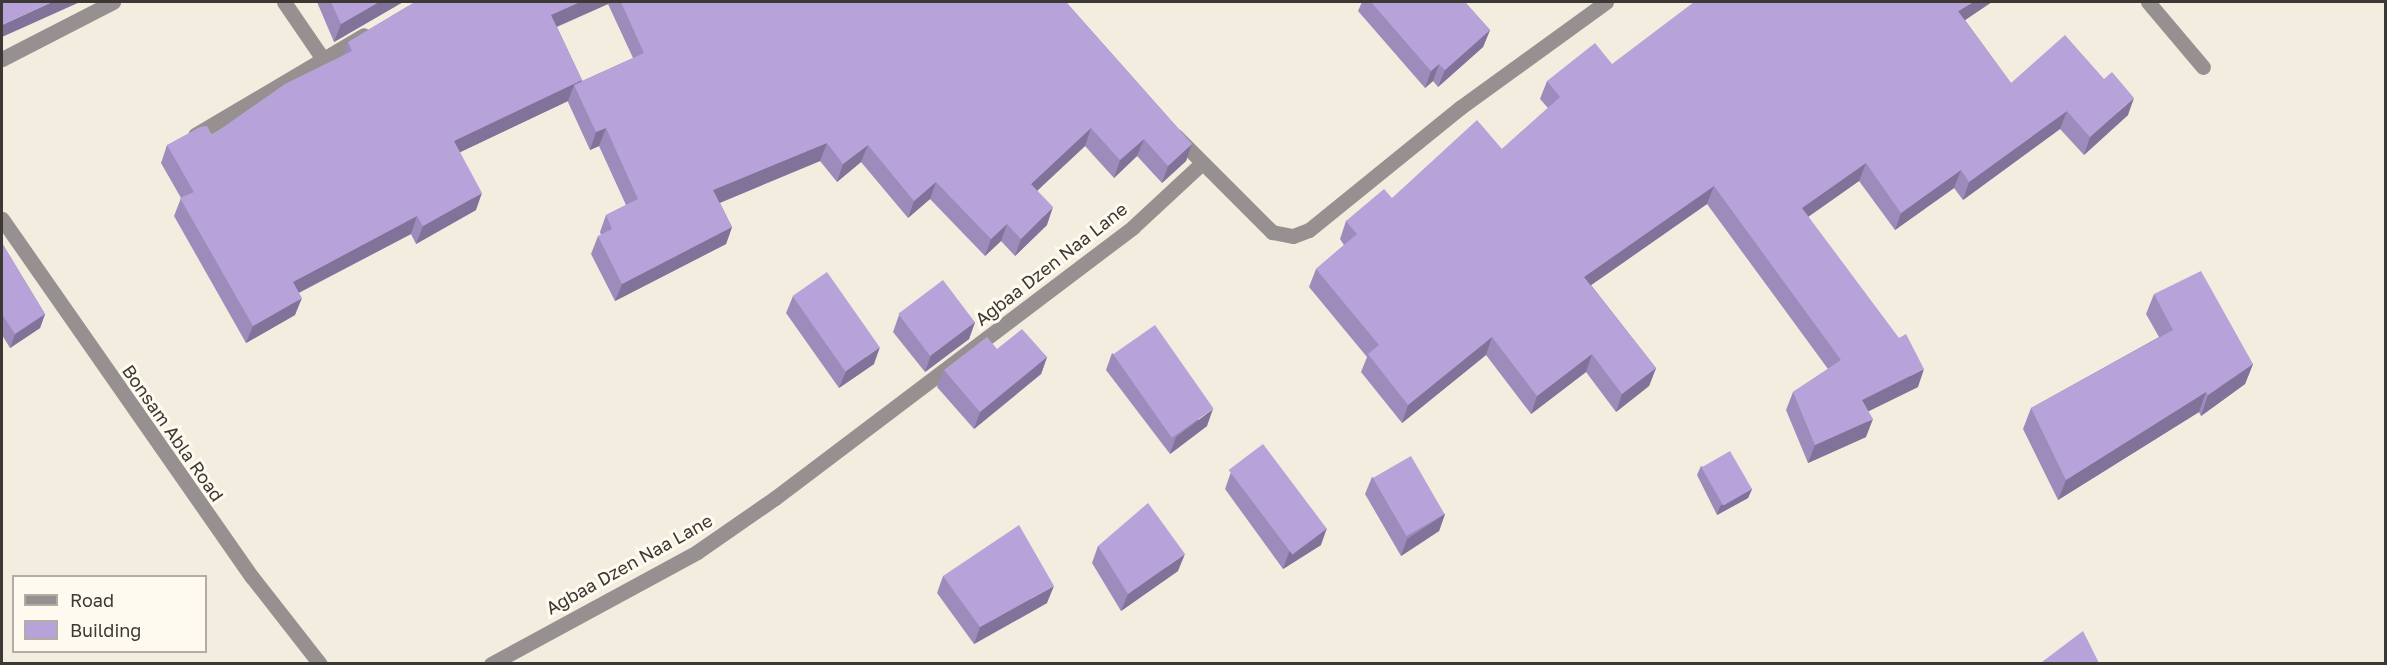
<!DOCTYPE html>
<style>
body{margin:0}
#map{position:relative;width:2387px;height:665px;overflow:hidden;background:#f3ede0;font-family:"Golos Text",sans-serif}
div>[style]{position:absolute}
.minor>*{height:15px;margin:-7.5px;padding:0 7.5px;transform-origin:7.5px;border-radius:7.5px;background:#979091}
.wall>*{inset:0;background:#9d8cbb}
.shaded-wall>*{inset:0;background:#807299}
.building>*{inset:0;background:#b7a3da;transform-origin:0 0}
span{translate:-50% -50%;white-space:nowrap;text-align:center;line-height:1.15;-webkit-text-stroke:6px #fffaf0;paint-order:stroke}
.street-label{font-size:18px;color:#3c3934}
.frame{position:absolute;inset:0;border:3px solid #3c3934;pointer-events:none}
.legend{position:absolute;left:12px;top:575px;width:195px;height:78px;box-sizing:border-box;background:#fffaf0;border:2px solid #b1ada5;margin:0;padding:8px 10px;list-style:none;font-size:18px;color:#3c3934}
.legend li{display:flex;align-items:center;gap:12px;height:30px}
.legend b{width:30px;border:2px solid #b1ada5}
</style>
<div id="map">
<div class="minor">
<i style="left:284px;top:2px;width:69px;rotate:55.6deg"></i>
<i style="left:2148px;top:2px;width:85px;rotate:49.8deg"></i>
<i style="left:2px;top:59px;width:125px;rotate:-27.2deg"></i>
<i style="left:195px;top:135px;width:196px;rotate:-30.6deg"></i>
<i style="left:1176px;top:136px;width:136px;rotate:45deg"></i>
<i style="left:1272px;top:232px;width:21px;rotate:11deg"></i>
<i style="left:1293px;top:236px;width:17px;rotate:-21deg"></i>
<i style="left:1309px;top:230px;width:196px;rotate:-39deg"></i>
<i style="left:1461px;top:107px;width:179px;rotate:-35.9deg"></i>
<i style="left:2px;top:219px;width:437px;rotate:55.1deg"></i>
<i style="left:252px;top:577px;width:110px;rotate:52deg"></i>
<i style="left:491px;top:664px;width:234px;rotate:-28.5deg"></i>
<i style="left:697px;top:552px;width:95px;rotate:-34.7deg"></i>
<i style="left:775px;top:498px;width:449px;rotate:-37.1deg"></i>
<i style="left:1133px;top:227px;width:93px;rotate:-42.8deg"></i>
</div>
<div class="wall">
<i style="clip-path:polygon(317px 2px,403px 2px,334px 42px)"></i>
<i style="clip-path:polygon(evenodd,415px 2px,1066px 2px,1192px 144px,1186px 161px,1162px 183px,1137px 156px,1114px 178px,1085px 146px,1037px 191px,1047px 225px,1015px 256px,1001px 241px,985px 256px,930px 199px,908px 218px,861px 162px,837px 182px,820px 161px,720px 203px,732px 227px,726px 244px,615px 301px,591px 254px,598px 236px,601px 235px,600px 232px,606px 215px,626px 205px,599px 146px,590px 150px,568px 102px,568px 101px,460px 152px,476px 210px,416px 244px,411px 234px,299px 293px,295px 315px,246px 343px,174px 216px,181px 198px,161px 163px,167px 145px,212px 135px,344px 55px,348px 42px,415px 2px,608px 4px,633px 58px,582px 81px,582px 80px,557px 27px,608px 4px)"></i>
<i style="clip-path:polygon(1362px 2px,1465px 2px,1490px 30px,1483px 47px,1438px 87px,1433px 81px,1425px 88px,1358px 11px)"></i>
<i style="clip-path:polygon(1965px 20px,2011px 83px,2128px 115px,2084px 155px,2060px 129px,1963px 200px,1954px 188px,1895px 230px,1859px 181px,1808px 217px,1918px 387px,1868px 411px,1866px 437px,1808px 463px,1786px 410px,1793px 392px,1828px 369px,1707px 204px,1591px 285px,1656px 368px,1649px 386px,1616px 412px,1586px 372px,1531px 414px,1486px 355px,1402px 423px,1361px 372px,1367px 357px,1309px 287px,1316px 269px,1344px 245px,1340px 239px,1346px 221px,1392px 198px,1502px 149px,1548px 108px,1540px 99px,1547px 81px,1612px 64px)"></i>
<i style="clip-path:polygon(2px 243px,45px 314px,40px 328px,10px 348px,2px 335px)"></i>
<i style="clip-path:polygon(2154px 294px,2253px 364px,2245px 384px,2201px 416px,2199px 412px,2058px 500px,2023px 429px,2031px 408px,2159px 337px,2146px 314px)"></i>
<i style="clip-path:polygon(793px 296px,874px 364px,839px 388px,786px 313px)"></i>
<i style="clip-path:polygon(899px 315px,975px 322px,969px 339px,925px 372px,893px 332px)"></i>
<i style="clip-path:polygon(997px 349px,1047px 357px,1041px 374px,974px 429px,937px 387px,944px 370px)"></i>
<i style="clip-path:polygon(1112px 353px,1207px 426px,1170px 454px,1106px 370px)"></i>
<i style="clip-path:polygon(1701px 466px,1752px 489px,1748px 498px,1717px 515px,1697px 475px)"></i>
<i style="clip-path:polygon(1231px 472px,1321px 545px,1283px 569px,1225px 489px)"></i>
<i style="clip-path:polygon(1372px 477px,1445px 514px,1439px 531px,1401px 556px,1365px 494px)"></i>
<i style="clip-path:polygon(1098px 546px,1178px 571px,1121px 611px,1092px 563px)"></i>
<i style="clip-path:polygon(943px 576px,1047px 603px,974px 644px,937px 593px)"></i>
</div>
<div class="shaded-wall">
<i style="clip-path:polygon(52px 2px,80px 2px,2px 37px,2px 25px)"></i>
<i style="clip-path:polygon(379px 2px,403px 2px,334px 42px,341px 24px)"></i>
<i style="clip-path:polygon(580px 2px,609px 2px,608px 4px,544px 32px,551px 15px)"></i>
<i style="clip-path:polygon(1973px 2px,1992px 2px,1952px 29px,1958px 11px)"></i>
<i style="clip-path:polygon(1490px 30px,1483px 47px,1438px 87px,1445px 70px)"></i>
<i style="clip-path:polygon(1439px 64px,1433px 81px,1425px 88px,1431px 71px)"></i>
<i style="clip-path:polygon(582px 80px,578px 92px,574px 85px,568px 101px,448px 158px,454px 141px)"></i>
<i style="clip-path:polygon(2134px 98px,2128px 115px,2084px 155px,2090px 137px)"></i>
<i style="clip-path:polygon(2067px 111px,2060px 129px,1963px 200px,1969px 182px)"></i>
<i style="clip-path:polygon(606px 128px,599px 146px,590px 150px,596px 132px)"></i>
<i style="clip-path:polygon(1091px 128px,1085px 146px,1025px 202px,1031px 184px)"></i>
<i style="clip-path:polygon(1144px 139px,1137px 156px,1114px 178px,1120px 160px)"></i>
<i style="clip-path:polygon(827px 143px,820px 161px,707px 208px,713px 190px)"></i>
<i style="clip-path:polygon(1192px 144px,1186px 161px,1162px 183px,1168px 166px)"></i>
<i style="clip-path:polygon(868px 145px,861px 162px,837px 182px,843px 164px)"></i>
<i style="clip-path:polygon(1866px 163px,1859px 181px,1795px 226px,1802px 208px)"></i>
<i style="clip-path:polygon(1961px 170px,1954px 188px,1895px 230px,1901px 213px)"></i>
<i style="clip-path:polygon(936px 182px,930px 199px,908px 218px,914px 201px)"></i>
<i style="clip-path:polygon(1714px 186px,1707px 204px,1577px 295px,1584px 277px)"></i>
<i style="clip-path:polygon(482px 193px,476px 210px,416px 244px,423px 226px)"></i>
<i style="clip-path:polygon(1053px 207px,1047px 225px,1015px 256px,1021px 239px)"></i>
<i style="clip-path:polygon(417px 216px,411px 234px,286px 299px,293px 282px)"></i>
<i style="clip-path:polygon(1007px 224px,1001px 241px,985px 256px,991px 239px)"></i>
<i style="clip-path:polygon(732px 227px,726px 244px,615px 301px,622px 284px)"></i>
<i style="clip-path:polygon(302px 298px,295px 315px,246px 343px,253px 326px)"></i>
<i style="clip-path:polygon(45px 314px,40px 328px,10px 348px,15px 334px)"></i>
<i style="clip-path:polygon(975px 322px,969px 339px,925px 372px,931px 355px)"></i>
<i style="clip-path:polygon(1492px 337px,1486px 355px,1402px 423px,1408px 405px)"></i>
<i style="clip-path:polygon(880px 347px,874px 364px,839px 388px,846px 371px)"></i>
<i style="clip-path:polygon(1592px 354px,1586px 372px,1531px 414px,1537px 396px)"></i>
<i style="clip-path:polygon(1047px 357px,1041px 374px,974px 429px,980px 412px)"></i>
<i style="clip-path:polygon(2253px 364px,2245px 384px,2201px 416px,2208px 395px)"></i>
<i style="clip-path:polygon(1656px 368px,1649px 386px,1616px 412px,1622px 394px)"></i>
<i style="clip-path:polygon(1924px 369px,1918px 387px,1855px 418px,1862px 400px)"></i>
<i style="clip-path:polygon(2206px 392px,2199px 412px,2058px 500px,2066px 480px)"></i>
<i style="clip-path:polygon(1213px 409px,1207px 426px,1170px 454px,1176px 437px)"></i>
<i style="clip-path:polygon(1873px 419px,1866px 437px,1808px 463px,1815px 445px)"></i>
<i style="clip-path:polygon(1752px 489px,1748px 498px,1717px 515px,1720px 506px)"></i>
<i style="clip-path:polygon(1445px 514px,1439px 531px,1401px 556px,1407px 539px)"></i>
<i style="clip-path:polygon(1327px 528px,1321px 545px,1283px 569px,1289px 552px)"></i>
<i style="clip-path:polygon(1185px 554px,1178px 571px,1121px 611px,1128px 594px)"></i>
<i style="clip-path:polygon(1054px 586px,1047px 603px,974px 644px,980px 627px)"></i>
</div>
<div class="building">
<i style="clip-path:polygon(2px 2px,52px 2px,2px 25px)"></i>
<i style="clip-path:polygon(331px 2px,379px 2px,341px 24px)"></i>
<i style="clip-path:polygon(415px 2px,580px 2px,551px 15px,582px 80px,454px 141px,482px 193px,423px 226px,417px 216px,293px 282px,302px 298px,253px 326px,180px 198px,194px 192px,167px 145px,200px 127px,207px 126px,212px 135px,285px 84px,352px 51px,348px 42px)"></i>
<i style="clip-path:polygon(621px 2px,1066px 2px,1192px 144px,1168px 166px,1144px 139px,1120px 160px,1091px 128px,1031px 184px,1053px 207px,1021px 239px,1007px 224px,991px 239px,936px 182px,914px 201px,868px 145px,843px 164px,827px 143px,713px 190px,732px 227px,622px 284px,598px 236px,612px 229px,606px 215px,638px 199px,606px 128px,596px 132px,574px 85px,644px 53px)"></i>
<i style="clip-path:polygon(1371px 2px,1465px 2px,1490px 30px,1445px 70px,1439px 64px,1431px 71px)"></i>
<i style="clip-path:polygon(1694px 2px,1973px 2px,1958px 11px,2011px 83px,2065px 35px,2104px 79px,2112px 72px,2134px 98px,2090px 137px,2067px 111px,1969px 182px,1961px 170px,1901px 213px,1866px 163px,1802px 208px,1899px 338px,1906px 334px,1924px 369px,1862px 400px,1873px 419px,1815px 445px,1793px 392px,1841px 360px,1714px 186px,1584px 277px,1656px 368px,1622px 394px,1592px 354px,1537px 396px,1492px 337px,1408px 405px,1368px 354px,1379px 345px,1316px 269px,1357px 234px,1346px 221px,1384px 189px,1392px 198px,1477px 120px,1502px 149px,1560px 97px,1547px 81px,1595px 43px,1612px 64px)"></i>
<i style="clip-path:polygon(2px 243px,45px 314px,15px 334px,2px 314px)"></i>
<i style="clip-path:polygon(2201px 271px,2253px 364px,2208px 395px,2206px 392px,2066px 480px,2031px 408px,2173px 330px,2154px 294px)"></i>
<i style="left:827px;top:272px;width:92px;height:42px;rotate:55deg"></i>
<i style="left:943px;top:280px;width:53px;height:56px;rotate:53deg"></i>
<i style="left:1155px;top:325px;width:102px;height:51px;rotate:55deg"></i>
<i style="clip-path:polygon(1022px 329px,1047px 357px,980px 412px,944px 370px,987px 337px,997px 349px)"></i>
<i style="left:1263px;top:444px;width:106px;height:43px;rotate:53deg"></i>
<i style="left:1730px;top:451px;width:44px;height:33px;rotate:60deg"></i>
<i style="left:1411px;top:456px;width:67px;height:44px;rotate:60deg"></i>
<i style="clip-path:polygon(1148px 503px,1185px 554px,1128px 594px,1098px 546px)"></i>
<i style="clip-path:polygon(1019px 525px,1054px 586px,980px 627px,943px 576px)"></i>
<i style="clip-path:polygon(2083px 631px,2099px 663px,2043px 663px,2042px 662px)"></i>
</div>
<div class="street-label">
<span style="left:1051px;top:264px;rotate:-38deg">Agbaa Dzen Naa Lane</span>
<span style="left:173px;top:433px;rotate:55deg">Bonsam Abla Road</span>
<span style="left:629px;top:564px;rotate:-29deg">Agbaa Dzen Naa Lane</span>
</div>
<div class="frame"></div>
<ul class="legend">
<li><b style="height:8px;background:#979091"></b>Road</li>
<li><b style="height:16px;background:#b7a3da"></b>Building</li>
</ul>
</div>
